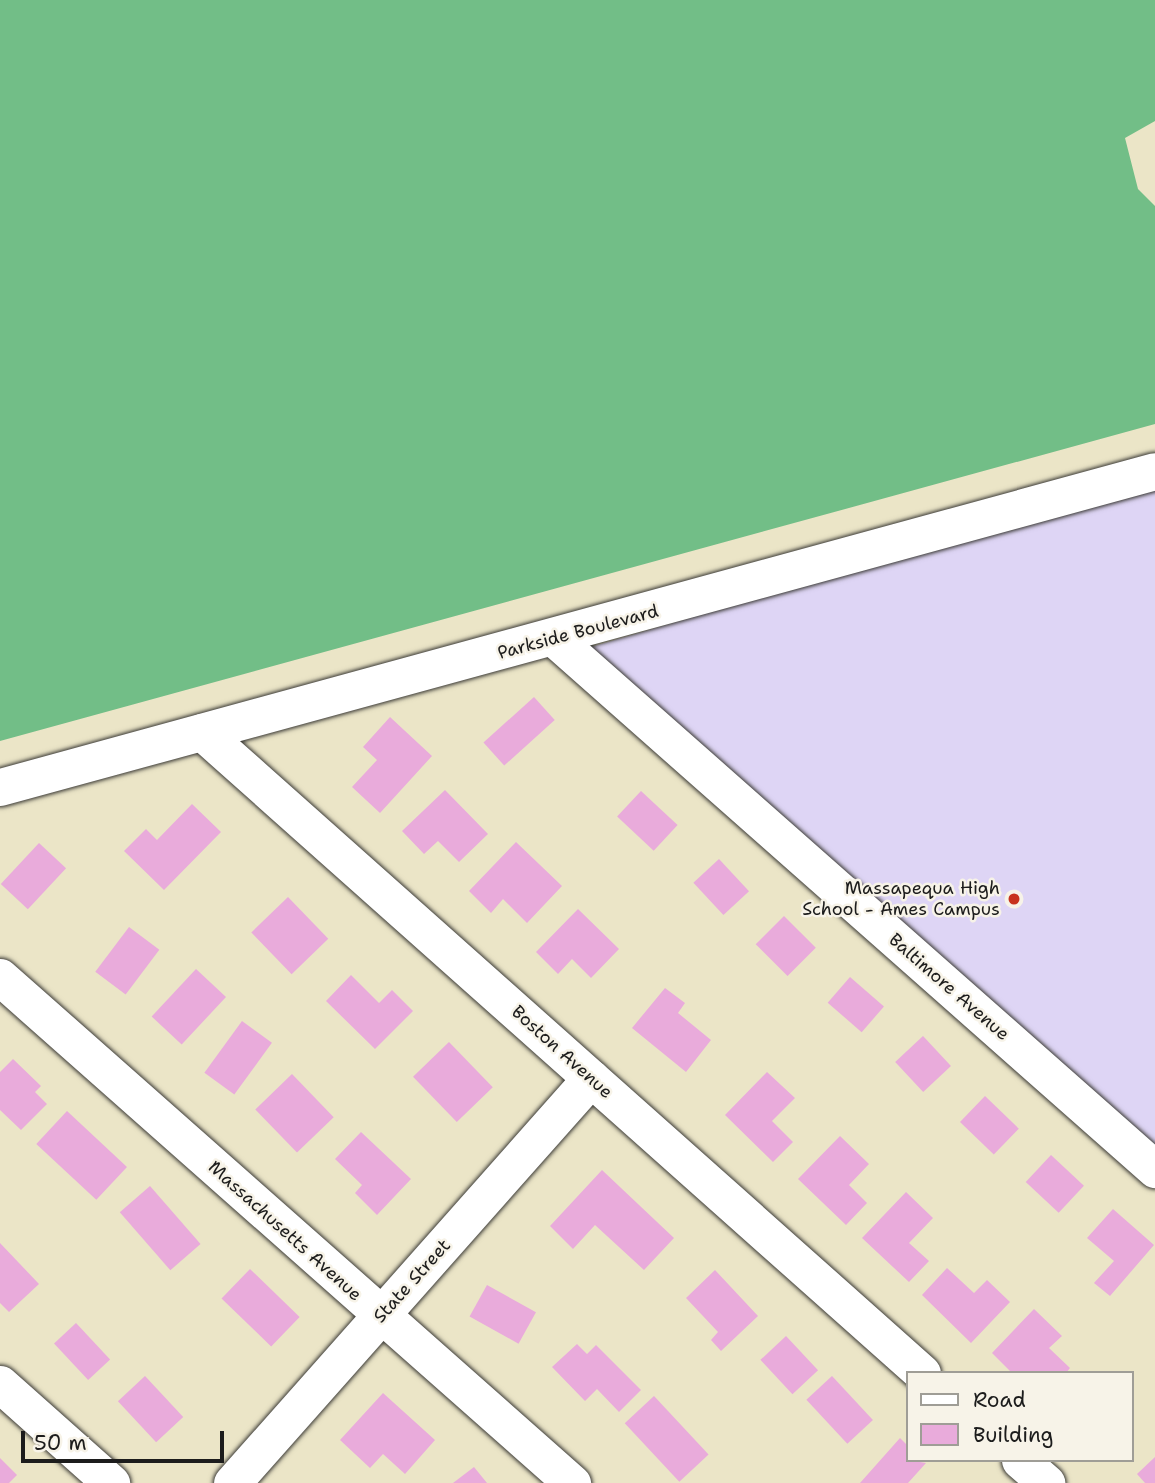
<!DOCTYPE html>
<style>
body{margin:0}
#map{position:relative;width:1155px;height:1483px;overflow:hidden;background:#ebe5c7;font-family:"Shantell Sans",sans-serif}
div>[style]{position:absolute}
.built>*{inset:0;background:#ded5f5}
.forest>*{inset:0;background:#72be87}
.building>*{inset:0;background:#e9abdb;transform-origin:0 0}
.roads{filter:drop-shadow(0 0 2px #3b3a36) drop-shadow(0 0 2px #3b3a36)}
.minor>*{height:37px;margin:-18.5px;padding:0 18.5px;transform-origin:18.5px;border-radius:18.5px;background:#fff}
.dots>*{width:19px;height:19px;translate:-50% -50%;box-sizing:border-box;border:4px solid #f7f3e8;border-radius:50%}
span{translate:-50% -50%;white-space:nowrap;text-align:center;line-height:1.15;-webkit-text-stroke:5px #f7f3e8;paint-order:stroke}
.street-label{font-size:18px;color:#1c1c1c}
.poi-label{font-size:18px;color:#1c1c1c}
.right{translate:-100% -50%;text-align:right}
.legend{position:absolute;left:906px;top:1371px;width:228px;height:91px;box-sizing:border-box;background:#f7f3e8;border:2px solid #9f9d96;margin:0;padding:9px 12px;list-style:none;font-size:21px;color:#1c1c1c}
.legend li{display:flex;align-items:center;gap:14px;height:35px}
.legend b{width:35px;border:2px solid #9f9d96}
.scale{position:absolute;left:21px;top:1431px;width:203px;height:32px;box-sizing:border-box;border:4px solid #1c1c1c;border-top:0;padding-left:9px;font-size:21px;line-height:24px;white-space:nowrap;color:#1c1c1c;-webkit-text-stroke:5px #f7f3e8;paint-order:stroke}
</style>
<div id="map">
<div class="built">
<i style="clip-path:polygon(1155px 481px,1155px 1151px,591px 647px)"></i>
</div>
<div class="forest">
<i style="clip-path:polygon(0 0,1155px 0,1155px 121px,1125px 138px,1138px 189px,1155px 206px,1155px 424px,0 741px)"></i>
</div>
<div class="building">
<i style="left:534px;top:697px;width:31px;height:68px;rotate:48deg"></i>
<i style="clip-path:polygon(390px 717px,432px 756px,380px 813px,352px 787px,377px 760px,363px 747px)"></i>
<i style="clip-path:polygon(445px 790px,488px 834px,459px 862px,438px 841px,424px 854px,402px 831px)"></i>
<i style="left:641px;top:791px;width:50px;height:35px;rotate:43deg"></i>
<i style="clip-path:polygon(192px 804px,221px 832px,164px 890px,124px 851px,146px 829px,157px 840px)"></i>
<i style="clip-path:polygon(516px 842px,562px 886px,527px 923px,503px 899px,491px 913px,469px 891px)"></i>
<i style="left:39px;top:843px;width:37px;height:56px;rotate:43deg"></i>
<i style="left:719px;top:859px;width:44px;height:35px;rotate:47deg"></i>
<i style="left:288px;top:897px;width:58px;height:51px;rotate:46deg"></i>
<i style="clip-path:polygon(578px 909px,619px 949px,591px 978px,572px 959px,558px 974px,536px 952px)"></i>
<i style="left:784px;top:916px;width:45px;height:40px;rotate:45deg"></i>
<i style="left:129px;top:927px;width:38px;height:56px;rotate:37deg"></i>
<i style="left:196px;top:969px;width:41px;height:65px;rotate:43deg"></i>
<i style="clip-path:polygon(351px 975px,379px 1003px,392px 990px,413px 1011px,375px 1049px,326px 1001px)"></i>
<i style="left:850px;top:977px;width:45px;height:34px;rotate:41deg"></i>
<i style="clip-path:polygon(665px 988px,685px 1003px,678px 1013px,711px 1040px,686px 1072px,632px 1028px)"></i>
<i style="left:242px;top:1021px;width:37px;height:64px;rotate:36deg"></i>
<i style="left:923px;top:1036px;width:41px;height:38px;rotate:47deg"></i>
<i style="left:449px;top:1042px;width:63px;height:50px;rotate:46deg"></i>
<i style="clip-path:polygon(13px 1059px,41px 1086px,35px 1092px,47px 1104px,21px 1130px,0 1110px,0 1072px)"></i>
<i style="clip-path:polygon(767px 1072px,795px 1098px,772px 1121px,793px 1142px,773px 1162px,725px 1115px)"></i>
<i style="left:292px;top:1074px;width:60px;height:51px;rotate:46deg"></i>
<i style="left:985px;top:1096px;width:47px;height:36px;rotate:44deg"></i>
<i style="left:67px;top:1111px;width:82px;height:45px;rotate:43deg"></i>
<i style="clip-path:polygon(361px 1132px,411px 1179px,377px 1215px,355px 1193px,362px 1185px,335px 1159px)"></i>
<i style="clip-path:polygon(840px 1136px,869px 1164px,849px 1185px,867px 1203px,846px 1225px,798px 1179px)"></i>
<i style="left:1051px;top:1155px;width:45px;height:37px;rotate:43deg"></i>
<i style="clip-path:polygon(602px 1170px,674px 1238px,644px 1270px,595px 1225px,573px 1249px,550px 1226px)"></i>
<i style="left:150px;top:1186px;width:77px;height:40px;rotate:49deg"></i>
<i style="clip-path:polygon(906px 1192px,933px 1218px,909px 1243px,929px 1261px,909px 1282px,862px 1238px)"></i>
<i style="clip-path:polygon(1113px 1209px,1154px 1245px,1110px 1296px,1094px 1283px,1114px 1261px,1087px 1238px)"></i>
<i style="clip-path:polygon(0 1243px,39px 1284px,9px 1312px,0 1303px)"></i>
<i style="clip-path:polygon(947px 1268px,974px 1293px,987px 1280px,1010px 1302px,971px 1343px,922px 1295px)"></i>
<i style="left:250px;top:1269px;width:69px;height:41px;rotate:44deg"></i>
<i style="clip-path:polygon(715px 1270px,758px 1316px,721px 1351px,711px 1340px,718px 1332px,686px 1298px)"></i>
<i style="left:487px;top:1285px;width:56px;height:36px;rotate:29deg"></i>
<i style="clip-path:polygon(1034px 1309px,1062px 1336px,1049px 1348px,1070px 1368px,1066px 1373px,1012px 1373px,992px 1353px)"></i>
<i style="left:76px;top:1323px;width:50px;height:30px;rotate:47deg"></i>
<i style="left:786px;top:1336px;width:47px;height:35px;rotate:47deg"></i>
<i style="clip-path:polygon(577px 1344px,587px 1354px,596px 1345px,641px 1390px,619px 1412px,597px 1389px,585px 1401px,552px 1367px)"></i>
<i style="left:145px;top:1376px;width:56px;height:37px;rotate:47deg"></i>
<i style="left:832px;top:1376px;width:60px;height:35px;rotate:47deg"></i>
<i style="clip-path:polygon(383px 1393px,435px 1440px,405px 1474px,383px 1454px,370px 1468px,340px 1440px)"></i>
<i style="left:654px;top:1396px;width:80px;height:40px;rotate:47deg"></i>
<i style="clip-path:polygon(900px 1438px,908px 1446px,908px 1460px,926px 1463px,908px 1483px,860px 1483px)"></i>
<i style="clip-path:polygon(1155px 1457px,1155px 1483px,1145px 1483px,1137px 1474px)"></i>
<i style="clip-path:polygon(0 1458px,17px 1475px,9px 1483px,0 1483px)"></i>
<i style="clip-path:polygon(474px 1467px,487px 1483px,453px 1483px)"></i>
</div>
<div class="roads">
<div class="minor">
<i style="left:555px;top:639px;width:801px;rotate:41.46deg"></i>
<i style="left:202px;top:732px;width:964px;rotate:41.68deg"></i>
<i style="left:0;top:787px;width:1197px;rotate:-15.3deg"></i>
<i style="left:0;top:977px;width:764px;rotate:41.5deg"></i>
<i style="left:0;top:1384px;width:149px;rotate:41.7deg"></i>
<i style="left:1020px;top:1460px;width:35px;rotate:41deg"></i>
<i style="left:232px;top:1483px;width:541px;rotate:-48.45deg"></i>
</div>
</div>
<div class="dots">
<i style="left:1014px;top:899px;background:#c8321e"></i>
</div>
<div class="street-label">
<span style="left:578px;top:632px;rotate:-15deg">Parkside Boulevard</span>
<span style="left:949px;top:987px;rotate:41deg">Baltimore Avenue</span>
<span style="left:562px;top:1052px;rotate:42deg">Boston Avenue</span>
<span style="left:285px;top:1231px;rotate:42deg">Massachusetts Avenue</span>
<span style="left:412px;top:1281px;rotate:-48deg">State Street</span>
</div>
<div class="poi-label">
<span class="right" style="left:1000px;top:899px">Massapequa High<br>School - Ames Campus</span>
</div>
<ul class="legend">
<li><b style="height:9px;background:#fff"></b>Road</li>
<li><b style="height:19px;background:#e9abdb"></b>Building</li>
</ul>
<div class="scale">50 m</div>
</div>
